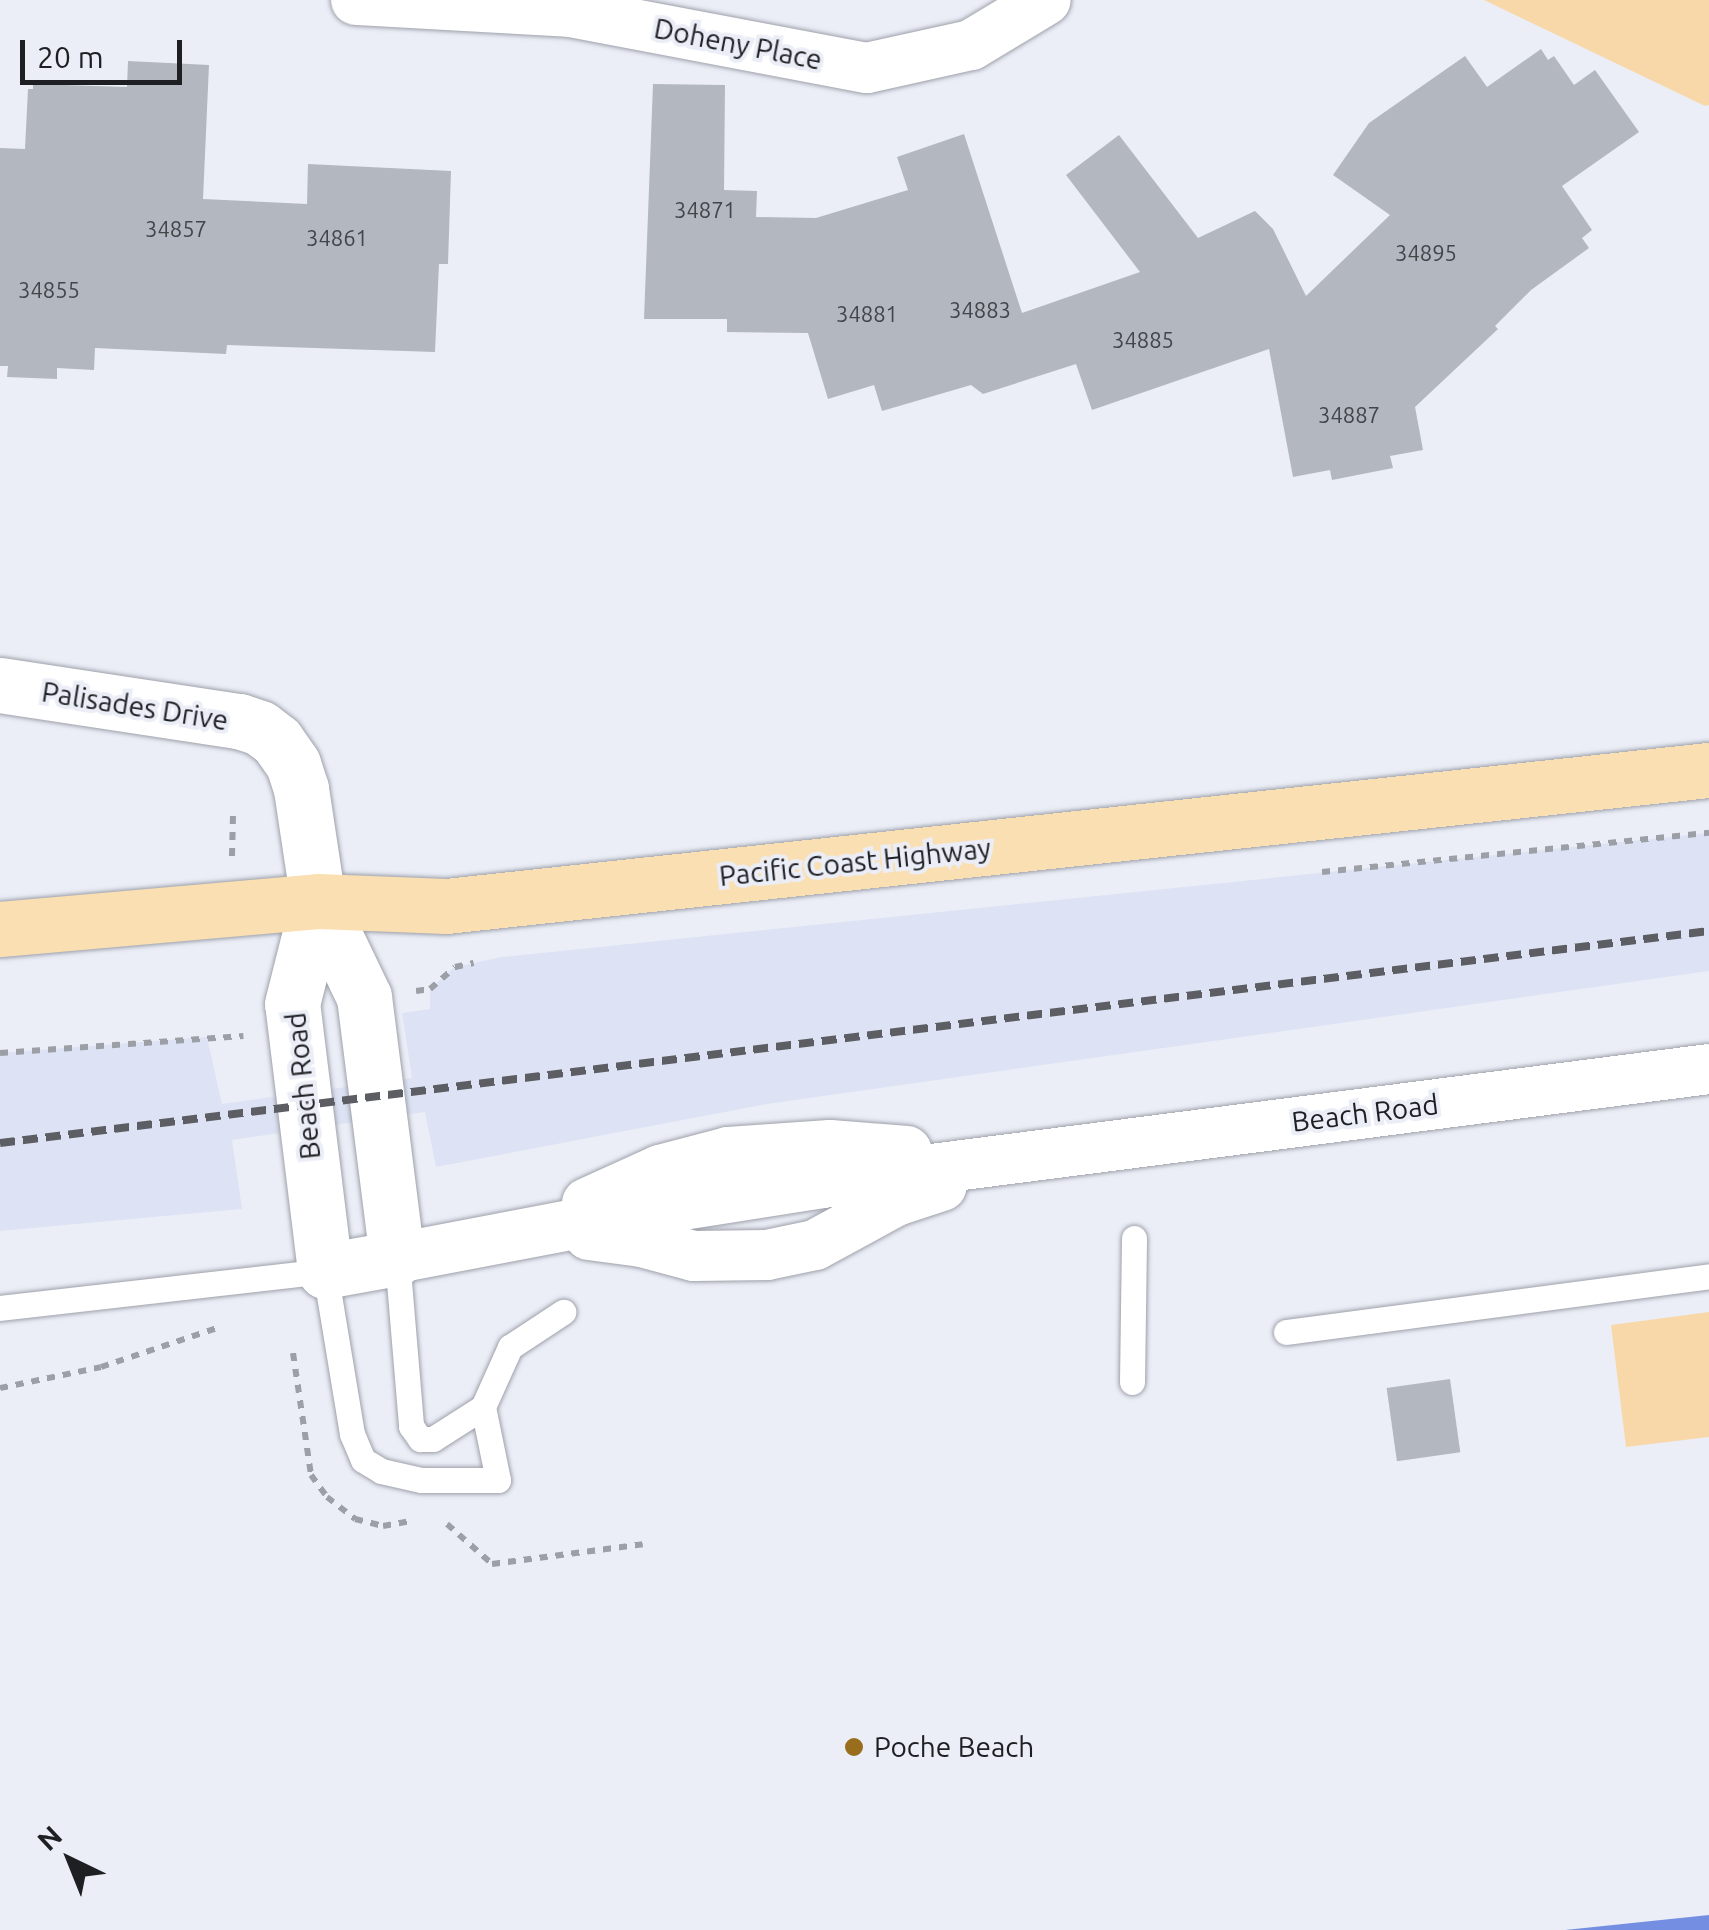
<!DOCTYPE html>
<style>
body{margin:0}
#map{position:relative;width:1709px;height:1930px;overflow:hidden;background:#ebeef7;font-family:Ubuntu,sans-serif}
div>[style]{position:absolute}
.built>*{inset:0;background:#dde3f4}
.green>*{inset:0;background:#f8d8a9}
.water>*{inset:0;background:#748fe1}
.building>*{inset:0;background:#b3b7bf;transform-origin:0 0}
.path>*{height:6px;margin-top:-3px;transform-origin:0;background:repeating-linear-gradient(90deg,#9c9fa5 0 8px,transparent 0 16px)}
.roads{filter:drop-shadow(0 0 2px #9ea1aa) drop-shadow(0 0 2px #9ea1aa)}
.service>*{height:25px;margin:-12.5px;padding:0 12.5px;transform-origin:12.5px;border-radius:12.5px;background:#fff}
.minor>*{height:50px;margin:-25px;padding:0 25px;transform-origin:25px;border-radius:25px;background:#fff}
.tertiary>*{height:55px;margin:-27.5px;padding:0 27.5px;transform-origin:27.5px;border-radius:27.5px;background:#fff}
.secondary>*{height:55px;margin:-27.5px;padding:0 27.5px;transform-origin:27.5px;border-radius:27.5px;background:#fff}
.primary>*{height:55px;margin:-27.5px;padding:0 27.5px;transform-origin:27.5px;border-radius:27.5px;background:#fadfb3}
.rail>*{height:8px;margin-top:-4px;transform-origin:0;background:repeating-linear-gradient(90deg,#5c5e63 0 15px,transparent 0 23px)}
.dots>*{width:28px;height:28px;translate:-50% -50%;box-sizing:border-box;border:5px solid #ebeef7;border-radius:50%}
span{translate:-50% -50%;white-space:nowrap;text-align:center;line-height:1.15;-webkit-text-stroke:8px #ebeef7;paint-order:stroke}
.number-label{font-size:22px;color:#424549}
.number-label span{-webkit-text-stroke-width:0}
.street-label{font-size:28px;color:#1d1f22}
.poi-label{font-size:28px;color:#1d1f22}
.left{translate:0 -50%;text-align:left}
.north{position:absolute;left:20px;top:1810px;width:100px;height:100px;-webkit-text-stroke:8px #ebeef7;paint-order:stroke;rotate:317deg;font-size:28px;font-weight:700;line-height:40px;text-align:center;color:#1d1f22}
.north::after{content:'';display:block;margin:auto;width:35px;height:45px;background:#1d1f22;clip-path:polygon(50% 0,100% 100%,50% 72%,0 100%)}
.scale{position:absolute;left:20px;top:40px;width:162px;height:45px;box-sizing:border-box;border:5px solid #1d1f22;border-top:0;padding-left:12px;font-size:30px;line-height:35px;white-space:nowrap;color:#1d1f22;-webkit-text-stroke:8px #ebeef7;paint-order:stroke}
</style>
<div id="map">
<div class="built">
<i style="clip-path:polygon(1709px 833px,1709px 971px,767px 1104px,436px 1167px,425px 1112px,232px 1140px,242px 1209px,0 1231px,0 1053px,207px 1037px,222px 1104px,412px 1078px,402px 1013px,430px 1009px,430px 989px,455px 967px,502px 957px)"></i>
</div>
<div class="green">
<i style="clip-path:polygon(1484px 0,1709px 0,1709px 105px,1705px 106px)"></i>
<i style="clip-path:polygon(1709px 1312px,1709px 1437px,1626px 1447px,1611px 1325px)"></i>
</div>
<div class="water">
<i style="clip-path:polygon(1709px 1915px,1709px 1930px,1565px 1930px)"></i>
</div>
<div class="building">
<i style="clip-path:polygon(1541px 49px,1548px 60px,1554px 56px,1574px 85px,1595px 70px,1639px 132px,1562px 186px,1592px 230px,1582px 238px,1589px 248px,1531px 290px,1495px 326px,1498px 329px,1415px 407px,1423px 450px,1390px 456px,1393px 468px,1332px 480px,1330px 470px,1293px 477px,1269px 349px,1092px 410px,1076px 364px,983px 394px,971px 385px,882px 411px,874px 385px,828px 399px,808px 333px,727px 332px,727px 319px,644px 319px,653px 84px,725px 85px,724px 190px,757px 191px,756px 217px,816px 218px,908px 190px,897px 157px,964px 134px,1022px 313px,1140px 272px,1066px 175px,1119px 135px,1198px 238px,1255px 211px,1273px 229px,1306px 296px,1390px 215px,1333px 175px,1369px 123px,1465px 56px,1487px 87px)"></i>
<i style="clip-path:polygon(128px 61px,209px 65px,203px 199px,307px 204px,308px 164px,451px 171px,448px 264px,439px 264px,435px 352px,227px 345px,226px 354px,95px 348px,94px 370px,57px 368px,57px 379px,7px 377px,8px 366px,0 366px,0 148px,25px 149px,28px 89px,33px 89px,33px 84px,127px 87px)"></i>
<i style="left:1450px;top:1379px;width:74px;height:64px;rotate:82deg"></i>
</div>
<div class="path">
<i style="left:232px;top:856px;width:42px;rotate:-88.6deg"></i>
<i style="left:1322px;top:872px;width:389px;rotate:-5.8deg"></i>
<i style="left:416px;top:991px;width:14px;rotate:-8deg"></i>
<i style="left:430px;top:989px;width:33px;rotate:-41deg"></i>
<i style="left:455px;top:967px;width:19px;rotate:-12deg"></i>
<i style="left:0;top:1053px;width:244px;rotate:-4deg"></i>
<i style="left:293px;top:1353px;width:123px;rotate:81.6deg"></i>
<i style="left:311px;top:1475px;width:27px;rotate:54deg"></i>
<i style="left:327px;top:1497px;width:36px;rotate:38deg"></i>
<i style="left:355px;top:1519px;width:29px;rotate:14deg"></i>
<i style="left:383px;top:1526px;width:27px;rotate:-10deg"></i>
<i style="left:0;top:1388px;width:103px;rotate:-11.7deg"></i>
<i style="left:101px;top:1367px;width:126px;rotate:-18.6deg"></i>
<i style="left:447px;top:1524px;width:60px;rotate:41.6deg"></i>
<i style="left:492px;top:1564px;width:152px;rotate:-7.5deg"></i>
</div>
<div class="roads">
<div class="service">
<i style="left:397px;top:1258px;width:169px;rotate:85.2deg"></i>
<i style="left:411px;top:1426px;width:16px;rotate:55deg"></i>
<i style="left:420px;top:1439px;width:13px"></i>
<i style="left:433px;top:1439px;width:59px;rotate:-32.6deg"></i>
<i style="left:483px;top:1407px;width:66px;rotate:-65.8deg"></i>
<i style="left:510px;top:1347px;width:64px;rotate:-33.4deg"></i>
<i style="left:0;top:1308px;width:327px;rotate:-6.5deg"></i>
<i style="left:325px;top:1271px;width:165px;rotate:80.6deg"></i>
<i style="left:352px;top:1434px;width:28px;rotate:67deg"></i>
<i style="left:363px;top:1460px;width:21px;rotate:31deg"></i>
<i style="left:381px;top:1471px;width:41px;rotate:12.7deg"></i>
<i style="left:421px;top:1480px;width:77px"></i>
<i style="left:498px;top:1480px;width:75px;rotate:-101.6deg"></i>
<i style="left:1286px;top:1332px;width:427px;rotate:-7.5deg"></i>
<i style="left:1132px;top:1382px;width:144px;rotate:-89.2deg"></i>
</div>
<div class="minor">
<i style="left:356px;top:0;width:214px;rotate:3.2deg"></i>
<i style="left:570px;top:12px;width:302px;rotate:10.7deg"></i>
<i style="left:867px;top:68px;width:107px;rotate:-12.5deg"></i>
<i style="left:971px;top:45px;width:87px;rotate:-31deg"></i>
<i style="left:587px;top:1203px;width:80px;rotate:-24.3deg"></i>
<i style="left:660px;top:1170px;width:70px;rotate:-14.8deg"></i>
<i style="left:728px;top:1152px;width:102px;rotate:-3.9deg"></i>
<i style="left:830px;top:1145px;width:77px;rotate:4.5deg"></i>
<i style="left:589px;top:1235px;width:53px;rotate:7.5deg"></i>
<i style="left:642px;top:1242px;width:54px;rotate:15.1deg"></i>
<i style="left:694px;top:1256px;width:73px;rotate:-0.8deg"></i>
<i style="left:767px;top:1255px;width:49px;rotate:-11.8deg"></i>
<i style="left:815px;top:1245px;width:92px;rotate:-28.5deg"></i>
<i style="left:896px;top:1201px;width:48px;rotate:-18.1deg"></i>
<i style="left:397px;top:1258px;width:245px;rotate:-10.8deg"></i>
<i style="left:638px;top:1212px;width:187px;rotate:-8.9deg"></i>
<i style="left:823px;top:1183px;width:893px;rotate:-7.33deg"></i>
</div>
<div class="tertiary">
<i style="left:318px;top:901px;width:106px;rotate:64.4deg"></i>
<i style="left:364px;top:997px;width:263px;rotate:82.8deg"></i>
<i style="left:397px;top:1258px;width:73px;rotate:169.8deg"></i>
<i style="left:325px;top:1271px;width:269px;rotate:-97deg"></i>
<i style="left:292px;top:1004px;width:106px;rotate:-75.8deg"></i>
</div>
<div class="secondary">
<i style="left:0;top:685px;width:242px;rotate:8.6deg"></i>
<i style="left:239px;top:721px;width:22px;rotate:18deg"></i>
<i style="left:260px;top:728px;width:21px;rotate:37deg"></i>
<i style="left:277px;top:741px;width:28px;rotate:55deg"></i>
<i style="left:293px;top:764px;width:26px;rotate:72deg"></i>
<i style="left:301px;top:789px;width:113px;rotate:81.4deg"></i>
</div>
<div class="primary">
<i style="left:0;top:929px;width:319px;rotate:-5deg"></i>
<i style="left:318px;top:901px;width:128px;rotate:2.2deg"></i>
<i style="left:446px;top:906px;width:1270px;rotate:-6.15deg"></i>
</div>
</div>
<div class="rail">
<i style="left:0;top:1143px;width:1722px;rotate:-7.07deg"></i>
</div>
<div class="dots">
<i style="left:854px;top:1747px;background:#986d1b"></i>
</div>
<div class="number-label">
<span style="left:705px;top:210px">34871</span>
<span style="left:176px;top:229px">34857</span>
<span style="left:337px;top:238px">34861</span>
<span style="left:1426px;top:253px">34895</span>
<span style="left:49px;top:290px">34855</span>
<span style="left:980px;top:310px">34883</span>
<span style="left:867px;top:314px">34881</span>
<span style="left:1143px;top:340px">34885</span>
<span style="left:1349px;top:415px">34887</span>
</div>
<div class="street-label">
<span style="left:738px;top:44px;rotate:11deg">Doheny Place</span>
<span style="left:135px;top:706px;rotate:9deg">Palisades Drive</span>
<span style="left:855px;top:862px;rotate:-6deg">Pacific Coast Highway</span>
<span style="left:303px;top:1086px;rotate:-96deg">Beach Road</span>
<span style="left:1365px;top:1113px;rotate:-7deg">Beach Road</span>
</div>
<div class="poi-label">
<span class="left" style="left:874px;top:1747px">Poche Beach</span>
</div>
<div class="north">N</div>
<div class="scale">20 m</div>
</div>
